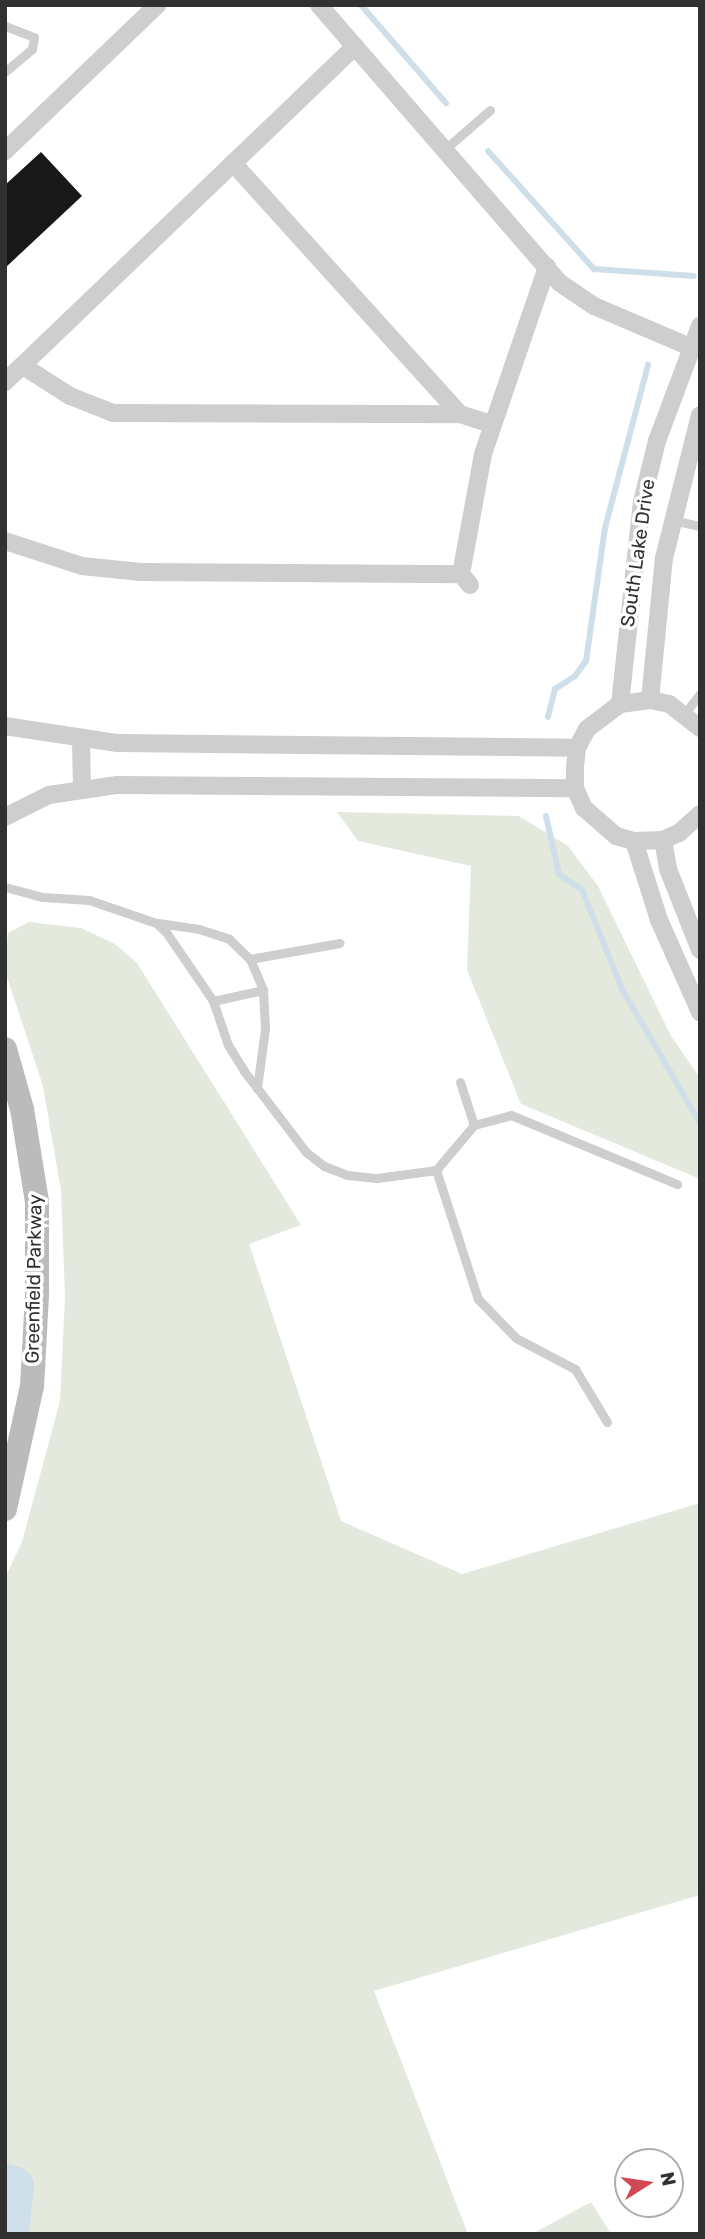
<!DOCTYPE html>
<style>
body{margin:0}
#map{position:relative;width:705px;height:2239px;overflow:hidden;background:#fff;font-family:Rubik,sans-serif}
div>[style]{position:absolute}
.green>*{inset:0;background:#e4e9de}
.stream>*{height:6px;margin:-3px;padding:0 3px;transform-origin:3px;border-radius:3px;background:#cfdfe9}
.river>*{height:37px;margin:-18.5px;padding:0 18.5px;transform-origin:18.5px;border-radius:18.5px;background:#cfdfe9}
.building>*{inset:0;background:#181818}
.lane>*{height:9px;margin:-4.5px;padding:0 4.5px;transform-origin:4.5px;border-radius:4.5px;background:#cecece}
.street>*{height:18px;margin:-9px;padding:0 9px;transform-origin:9px;border-radius:9px;background:#cecece}
.secondary>*{height:24px;margin:-12px;padding:0 12px;transform-origin:12px;border-radius:12px;background:#bbb}
span{translate:-50% -50%;white-space:nowrap;text-align:center;line-height:1.15;-webkit-text-stroke:7px #fff;paint-order:stroke}
.street-label{font-size:19px;color:#313131}
.frame{position:absolute;inset:0;border:7px solid #313131;pointer-events:none}
.north{position:absolute;left:614px;top:2148px;width:70px;height:70px;box-sizing:border-box;background:#fff;border:2px solid #adadad;border-radius:50%;rotate:78deg;font-size:19px;font-weight:700;line-height:28px;text-align:center;color:#313131}
.north::after{content:'';display:block;margin:auto;width:24px;height:32px;background:#d24852;clip-path:polygon(50% 0,100% 100%,50% 72%,0 100%)}
</style>
<div id="map">
<div class="green">
<i style="clip-path:polygon(337px 812px,519px 816px,568px 846px,598px 886px,671px 1036px,700px 1078px,700px 1179px,521px 1104px,467px 970px,471px 866px,358px 841px)"></i>
<i style="clip-path:polygon(29px 922px,81px 928px,115px 944px,137px 963px,301px 1225px,249px 1244px,341px 1521px,462px 1574px,700px 1503px,700px 1895px,374px 1991px,468px 2234px,5px 2234px,5px 1578px,22px 1542px,60px 1401px,65px 1297px,61px 1191px,43px 1086px,5px 971px,8px 933px)"></i>
<i style="clip-path:polygon(591px 2202px,611px 2234px,532px 2234px)"></i>
</div>
<div class="stream">
<i style="left:361px;top:5px;width:130px;rotate:49.1deg"></i>
<i style="left:488px;top:151px;width:159px;rotate:48.1deg"></i>
<i style="left:594px;top:269px;width:100px;rotate:4deg"></i>
<i style="left:548px;top:717px;width:29px;rotate:-76deg"></i>
<i style="left:555px;top:689px;width:24px;rotate:-33deg"></i>
<i style="left:575px;top:676px;width:19px;rotate:-54deg"></i>
<i style="left:586px;top:661px;width:134px;rotate:-81.9deg"></i>
<i style="left:605px;top:528px;width:169px;rotate:-75.2deg"></i>
<i style="left:546px;top:816px;width:59px;rotate:77.4deg"></i>
<i style="left:559px;top:874px;width:28px;rotate:35deg"></i>
<i style="left:582px;top:890px;width:107px;rotate:68deg"></i>
<i style="left:622px;top:989px;width:155px;rotate:59.8deg"></i>
</div>
<div class="river">
<i style="left:5px;top:2182px;width:10px;rotate:17deg"></i>
<i style="left:15px;top:2185px;width:49px;rotate:95.8deg"></i>
</div>
<div class="building">
<i style="clip-path:polygon(41px 152px,82px 196px,5px 268px,5px 185px)"></i>
</div>
<div class="lane">
<i style="left:5px;top:26px;width:31px;rotate:21deg"></i>
<i style="left:34px;top:37px;width:12px;rotate:99deg"></i>
<i style="left:32px;top:49px;width:35px;rotate:140deg"></i>
<i style="left:444px;top:150px;width:61px;rotate:-41deg"></i>
<i style="left:672px;top:520px;width:29px;rotate:12deg"></i>
<i style="left:685px;top:713px;width:24px;rotate:-52deg"></i>
<i style="left:5px;top:887px;width:39px;rotate:15deg"></i>
<i style="left:43px;top:897px;width:46px;rotate:3.7deg"></i>
<i style="left:89px;top:900px;width:71px;rotate:18.9deg"></i>
<i style="left:156px;top:923px;width:13px;rotate:42deg"></i>
<i style="left:166px;top:932px;width:83px;rotate:55.7deg"></i>
<i style="left:213px;top:1001px;width:46px;rotate:71.2deg"></i>
<i style="left:228px;top:1045px;width:31px;rotate:58deg"></i>
<i style="left:244px;top:1071px;width:102px;rotate:52.6deg"></i>
<i style="left:306px;top:1152px;width:23px;rotate:38deg"></i>
<i style="left:324px;top:1166px;width:25px;rotate:21deg"></i>
<i style="left:347px;top:1175px;width:30px;rotate:6deg"></i>
<i style="left:377px;top:1178px;width:60px;rotate:-7.7deg"></i>
<i style="left:436px;top:1170px;width:59px;rotate:-49.8deg"></i>
<i style="left:474px;top:1125px;width:38px;rotate:-15deg"></i>
<i style="left:511px;top:1115px;width:180px;rotate:22.6deg"></i>
<i style="left:158px;top:923px;width:41px;rotate:8.3deg"></i>
<i style="left:199px;top:929px;width:32px;rotate:18deg"></i>
<i style="left:229px;top:939px;width:29px;rotate:44deg"></i>
<i style="left:250px;top:959px;width:34px;rotate:67deg"></i>
<i style="left:263px;top:990px;width:39px;rotate:87deg"></i>
<i style="left:265px;top:1029px;width:60px;rotate:97.7deg"></i>
<i style="left:250px;top:959px;width:91px;rotate:-10.1deg"></i>
<i style="left:213px;top:1001px;width:51px;rotate:-12.4deg"></i>
<i style="left:460px;top:1082px;width:45px;rotate:72deg"></i>
<i style="left:436px;top:1170px;width:136px;rotate:72deg"></i>
<i style="left:478px;top:1299px;width:54px;rotate:45.7deg"></i>
<i style="left:516px;top:1338px;width:67px;rotate:27.7deg"></i>
<i style="left:575px;top:1369px;width:62px;rotate:58.9deg"></i>
</div>
<div class="street">
<i style="left:319px;top:5px;width:368px;rotate:49.1deg"></i>
<i style="left:560px;top:283px;width:41px;rotate:34.1deg"></i>
<i style="left:594px;top:306px;width:104px;rotate:23.1deg"></i>
<i style="left:5px;top:151px;width:211px;rotate:-43.8deg"></i>
<i style="left:233px;top:163px;width:338px;rotate:47.9deg"></i>
<i style="left:23px;top:366px;width:56px;rotate:32.6deg"></i>
<i style="left:70px;top:396px;width:46px;rotate:21.6deg"></i>
<i style="left:113px;top:413px;width:347px;rotate:0.2deg"></i>
<i style="left:460px;top:414px;width:32px;rotate:18deg"></i>
<i style="left:5px;top:382px;width:485px;rotate:-43.8deg"></i>
<i style="left:5px;top:541px;width:81px;rotate:18deg"></i>
<i style="left:82px;top:566px;width:59px;rotate:5.8deg"></i>
<i style="left:141px;top:572px;width:320px;rotate:0.4deg"></i>
<i style="left:470px;top:585px;width:14px;rotate:-129deg"></i>
<i style="left:461px;top:574px;width:122px;rotate:-79.6deg"></i>
<i style="left:483px;top:454px;width:198px;rotate:-71.1deg"></i>
<i style="left:650px;top:700px;width:143px;rotate:-84.4deg"></i>
<i style="left:664px;top:558px;width:147px;rotate:-75.9deg"></i>
<i style="left:620px;top:704px;width:203px;rotate:-83.8deg"></i>
<i style="left:642px;top:502px;width:63px;rotate:-76.2deg"></i>
<i style="left:657px;top:441px;width:123px;rotate:-69.5deg"></i>
<i style="left:5px;top:726px;width:114px;rotate:8.6deg"></i>
<i style="left:118px;top:743px;width:459px;rotate:0.6deg"></i>
<i style="left:700px;top:728px;width:39px;rotate:-142deg"></i>
<i style="left:669px;top:704px;width:19px;rotate:-168deg"></i>
<i style="left:650px;top:700px;width:30px;rotate:172deg"></i>
<i style="left:620px;top:704px;width:41px;rotate:142.9deg"></i>
<i style="left:587px;top:729px;width:21px;rotate:118deg"></i>
<i style="left:577px;top:748px;width:19px;rotate:96deg"></i>
<i style="left:575px;top:767px;width:21px;rotate:90deg"></i>
<i style="left:575px;top:788px;width:22px;rotate:66deg"></i>
<i style="left:584px;top:808px;width:43px;rotate:41.2deg"></i>
<i style="left:616px;top:836px;width:19px;rotate:16deg"></i>
<i style="left:634px;top:841px;width:29px;rotate:-2deg"></i>
<i style="left:663px;top:840px;width:17px;rotate:-24deg"></i>
<i style="left:679px;top:833px;width:28px;rotate:-42deg"></i>
<i style="left:81px;top:741px;width:47px;rotate:88.8deg"></i>
<i style="left:5px;top:817px;width:49px;rotate:-26.6deg"></i>
<i style="left:49px;top:795px;width:69px;rotate:-8.4deg"></i>
<i style="left:117px;top:785px;width:458px;rotate:0.4deg"></i>
<i style="left:663px;top:840px;width:29px;rotate:80deg"></i>
<i style="left:668px;top:869px;width:87px;rotate:68.4deg"></i>
<i style="left:634px;top:841px;width:83px;rotate:72.4deg"></i>
<i style="left:659px;top:920px;width:101px;rotate:66deg"></i>
</div>
<div class="secondary">
<i style="left:5px;top:1049px;width:62px;rotate:74.2deg"></i>
<i style="left:22px;top:1109px;width:94px;rotate:80.8deg"></i>
<i style="left:37px;top:1202px;width:93px;rotate:90deg"></i>
<i style="left:37px;top:1295px;width:91px;rotate:93.1deg"></i>
<i style="left:32px;top:1386px;width:126px;rotate:102.4deg"></i>
</div>
<div class="street-label">
<span style="left:638px;top:553px;rotate:-82deg">South Lake Drive</span>
<span style="left:34px;top:1279px;rotate:-89deg">Greenfield Parkway</span>
</div>
<div class="frame"></div>
<div class="north">N</div>
</div>
